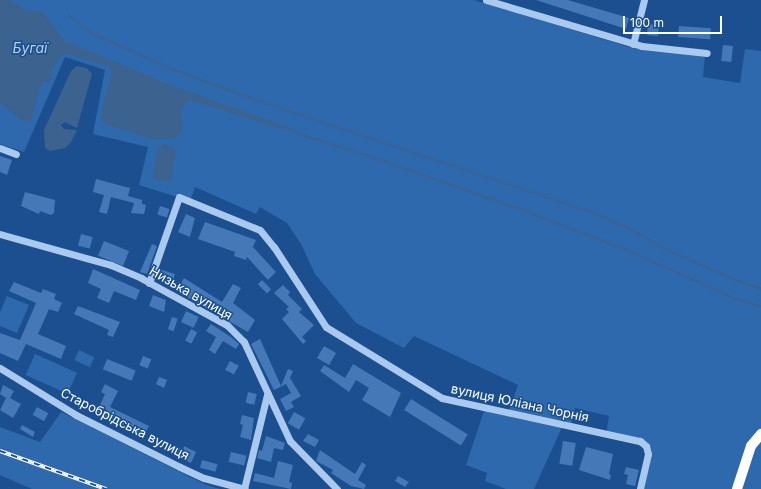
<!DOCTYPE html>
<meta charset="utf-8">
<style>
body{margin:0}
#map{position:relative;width:761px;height:489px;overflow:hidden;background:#1b4f8f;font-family:Inter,sans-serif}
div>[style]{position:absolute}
.green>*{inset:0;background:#2e69ad;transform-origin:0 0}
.water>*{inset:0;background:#3c6290}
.stream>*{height:2px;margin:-1px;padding:0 1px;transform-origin:1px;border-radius:1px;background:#3c6290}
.building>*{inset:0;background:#4478b7;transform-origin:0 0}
.minor>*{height:7px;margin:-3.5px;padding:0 3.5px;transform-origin:3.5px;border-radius:3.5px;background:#a9c9ee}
.highway>*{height:10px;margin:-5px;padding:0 5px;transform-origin:5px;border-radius:5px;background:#fff}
.rail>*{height:3.5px;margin-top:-1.75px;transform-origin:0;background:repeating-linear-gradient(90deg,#1b4f8f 0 6px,#fff 0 12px);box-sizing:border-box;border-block:1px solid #fff}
span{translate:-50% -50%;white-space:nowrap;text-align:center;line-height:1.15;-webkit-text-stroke:3px #1b4f8f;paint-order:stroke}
.street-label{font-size:13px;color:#fff}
.water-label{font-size:14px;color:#b5d3f5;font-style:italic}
.scale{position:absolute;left:623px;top:16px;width:99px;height:18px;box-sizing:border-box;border:2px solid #fff;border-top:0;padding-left:5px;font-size:12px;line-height:14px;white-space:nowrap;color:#fff;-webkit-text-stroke:3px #1b4f8f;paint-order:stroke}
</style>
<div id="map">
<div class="green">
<i style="clip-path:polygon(0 0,474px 0,632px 48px,705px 55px,703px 77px,740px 83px,745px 49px,761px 51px,761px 430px,733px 489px,642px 489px,646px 446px,606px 434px,609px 416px,575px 408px,571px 426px,563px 425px,534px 489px,506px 489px,485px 481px,487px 473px,466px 465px,485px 408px,508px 413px,518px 385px,414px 336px,404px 348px,356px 323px,315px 274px,301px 244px,287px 223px,260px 207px,256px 214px,195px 187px,190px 201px,139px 185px,148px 147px,93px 134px,105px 70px,65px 57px,24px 152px,0 144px)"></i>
<i style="clip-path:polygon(7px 296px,29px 305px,17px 333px,0 326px,0 312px)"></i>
<i style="left:79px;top:350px;width:17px;height:11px;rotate:25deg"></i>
<i style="left:35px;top:354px;width:46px;height:23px;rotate:24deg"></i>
<i style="clip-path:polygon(61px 412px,204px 484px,220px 489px,32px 489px,0 475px,0 427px,40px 442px)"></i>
<i style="clip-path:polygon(761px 439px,761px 489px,740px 489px,750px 457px)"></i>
</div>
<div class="water">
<i style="clip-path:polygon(0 0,11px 0,26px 11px,35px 10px,43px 13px,65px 41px,173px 86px,296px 130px,302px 135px,189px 100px,181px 110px,183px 124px,180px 134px,174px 139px,151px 139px,105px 124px,101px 119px,105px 95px,111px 79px,111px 69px,108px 66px,69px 54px,61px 56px,51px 71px,52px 80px,43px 82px,40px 87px,31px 121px,21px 120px,0 102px)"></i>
<i style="clip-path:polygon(77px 66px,87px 68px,92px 74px,77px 128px,65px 122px,61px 125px,64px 129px,77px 130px,71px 142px,65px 148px,50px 151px,45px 148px,44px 130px,71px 71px)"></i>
<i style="clip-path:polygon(165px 144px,173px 147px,176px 152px,171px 180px,167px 182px,156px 180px,153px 176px,157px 151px,160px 146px)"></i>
</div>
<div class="stream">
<i style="left:69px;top:15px;width:28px;rotate:39deg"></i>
<i style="left:91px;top:33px;width:89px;rotate:24deg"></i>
<i style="left:172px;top:69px;width:93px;rotate:20.2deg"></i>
<i style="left:259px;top:101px;width:360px;rotate:18.5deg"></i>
<i style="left:600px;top:215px;width:38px;rotate:25deg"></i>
<i style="left:634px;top:231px;width:38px;rotate:30deg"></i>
<i style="left:667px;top:250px;width:77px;rotate:23.6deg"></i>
<i style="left:738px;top:281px;width:24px;rotate:19deg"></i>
<i style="left:302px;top:135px;width:73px;rotate:17.4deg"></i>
<i style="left:372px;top:157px;width:165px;rotate:19.4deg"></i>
<i style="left:528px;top:212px;width:110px;rotate:21.2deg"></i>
<i style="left:631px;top:252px;width:115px;rotate:24.1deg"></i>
<i style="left:736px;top:299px;width:26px;rotate:16deg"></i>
</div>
<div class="building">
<i style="clip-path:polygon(536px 0,568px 0,629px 18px,626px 29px)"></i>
<i style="left:648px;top:24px;width:11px;height:11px;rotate:5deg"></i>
<i style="left:679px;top:26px;width:32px;height:11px;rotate:4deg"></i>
<i style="left:723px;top:45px;width:10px;height:16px;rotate:6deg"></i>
<i style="clip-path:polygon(0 156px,12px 160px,7px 175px,0 172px)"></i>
<i style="clip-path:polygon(96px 179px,130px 188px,128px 196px,142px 200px,142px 204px,146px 205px,144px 214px,131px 213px,134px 203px,111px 197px,107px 214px,99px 212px,104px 195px,93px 192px)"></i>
<i style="clip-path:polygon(25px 192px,55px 200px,54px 213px,51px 215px,40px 211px,39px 214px,21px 206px)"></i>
<i style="left:160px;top:206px;width:10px;height:9px;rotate:17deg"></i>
<i style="clip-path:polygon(186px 214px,195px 218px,190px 237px,178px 232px)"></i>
<i style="clip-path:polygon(205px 222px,256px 240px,253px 247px,276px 272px,268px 280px,247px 257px,246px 260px,234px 256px,235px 252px,198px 239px)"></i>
<i style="left:81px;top:234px;width:12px;height:12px;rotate:14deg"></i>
<i style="left:104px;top:241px;width:27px;height:16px;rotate:22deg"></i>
<i style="clip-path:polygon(152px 244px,157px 246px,147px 274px,140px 272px)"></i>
<i style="clip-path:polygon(93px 269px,140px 290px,136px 300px,114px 291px,109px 303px,97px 298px,101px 289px,88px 283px)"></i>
<i style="clip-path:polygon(159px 269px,175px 274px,172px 284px,157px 278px)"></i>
<i style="clip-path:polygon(184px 278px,222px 302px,233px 284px,241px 288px,233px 303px,255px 320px,248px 332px,176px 291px)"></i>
<i style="left:262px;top:280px;width:13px;height:6px;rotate:45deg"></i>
<i style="clip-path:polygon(14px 282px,41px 293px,43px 289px,56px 294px,54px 299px,62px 303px,58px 312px,49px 309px,38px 334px,66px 346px,61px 359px,26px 344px,18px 361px,0 353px,0 333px,20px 340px,36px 303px,9px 291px)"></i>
<i style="clip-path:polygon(283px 285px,290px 292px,288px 295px,302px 309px,299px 312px,314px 325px,302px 337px,306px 341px,303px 344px,282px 319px,289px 312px,286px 309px,289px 307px,274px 293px)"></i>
<i style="clip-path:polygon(153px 295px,166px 300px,164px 312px,149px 306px)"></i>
<i style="clip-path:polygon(78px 306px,120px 322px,113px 337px,107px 335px,109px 330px,74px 314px)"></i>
<i style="left:186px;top:311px;width:14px;height:12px;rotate:25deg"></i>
<i style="left:172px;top:317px;width:6px;height:13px;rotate:18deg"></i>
<i style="clip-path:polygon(211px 324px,231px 337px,239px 344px,236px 349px,223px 341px,215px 354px,209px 350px,216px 337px,206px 331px)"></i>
<i style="left:191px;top:329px;width:7px;height:13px;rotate:27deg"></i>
<i style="clip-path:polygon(260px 339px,281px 386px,288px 369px,293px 371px,290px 378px,301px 396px,291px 402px,294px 407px,286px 411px,280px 399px,291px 393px,286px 384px,274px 390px,251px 344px)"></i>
<i style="left:324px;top:346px;width:14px;height:14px;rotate:30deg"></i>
<i style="left:143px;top:356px;width:9px;height:10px;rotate:21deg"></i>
<i style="left:107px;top:359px;width:31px;height:11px;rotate:22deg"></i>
<i style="left:230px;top:361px;width:10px;height:10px;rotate:29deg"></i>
<i style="clip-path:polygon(353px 364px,401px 393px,390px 417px,362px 400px,369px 388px,356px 380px,349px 392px,320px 371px,324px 365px,345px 378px)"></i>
<i style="clip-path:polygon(159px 377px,167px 380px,164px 388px,156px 384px)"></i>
<i style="clip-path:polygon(105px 384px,118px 391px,110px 407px,149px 426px,143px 437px,96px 414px,105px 394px,101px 392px)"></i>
<i style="clip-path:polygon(3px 385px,14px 391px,10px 398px,21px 404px,13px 418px,0 410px,6px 398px,0 394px)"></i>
<i style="left:248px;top:392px;width:9px;height:11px;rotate:13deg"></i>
<i style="left:411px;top:399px;width:67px;height:13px;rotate:32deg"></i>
<i style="left:37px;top:407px;width:13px;height:9px;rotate:29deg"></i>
<i style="left:294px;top:412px;width:13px;height:13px;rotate:29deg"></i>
<i style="clip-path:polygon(242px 415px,254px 418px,251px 440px,240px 437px,243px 425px,240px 424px)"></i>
<i style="clip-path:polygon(22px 425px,35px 432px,33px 437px,20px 429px)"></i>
<i style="clip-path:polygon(308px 434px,319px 440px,315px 447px,303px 441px)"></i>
<i style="clip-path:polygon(266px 436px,285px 443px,283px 450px,274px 448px,271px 462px,257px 458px,259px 450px,262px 451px)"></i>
<i style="left:563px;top:441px;width:13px;height:23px;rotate:9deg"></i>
<i style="clip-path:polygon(167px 442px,183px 450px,184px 446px,196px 452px,191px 463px,164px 449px)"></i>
<i style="clip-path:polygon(586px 447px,613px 454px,609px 474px,611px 475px,610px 480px,579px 470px)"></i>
<i style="clip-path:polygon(320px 450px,355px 474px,362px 462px,366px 465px,358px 480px,366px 485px,364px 489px,351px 486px,331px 473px,333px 470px,316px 461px)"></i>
<i style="left:231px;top:452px;width:16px;height:10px;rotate:14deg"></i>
<i style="left:202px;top:460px;width:16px;height:8px;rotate:15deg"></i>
<i style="clip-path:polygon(278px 461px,293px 465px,289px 482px,292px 483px,291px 489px,253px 481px,255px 473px,274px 478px)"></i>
<i style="clip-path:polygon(626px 467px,639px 470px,635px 486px,626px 484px,628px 475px,624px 474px)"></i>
<i style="clip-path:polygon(398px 476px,409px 482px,405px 487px,395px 481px)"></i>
</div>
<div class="minor">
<i style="left:486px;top:0;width:163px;rotate:16.4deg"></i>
<i style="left:642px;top:46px;width:65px;rotate:6.1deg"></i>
<i style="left:633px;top:44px;width:45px;rotate:-76deg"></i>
<i style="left:0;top:148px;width:17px;rotate:21deg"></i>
<i style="left:0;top:234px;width:115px;rotate:15.6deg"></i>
<i style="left:111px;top:265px;width:33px;rotate:23deg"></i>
<i style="left:141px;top:278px;width:98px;rotate:28.7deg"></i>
<i style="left:227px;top:325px;width:24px;rotate:45deg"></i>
<i style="left:244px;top:342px;width:109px;rotate:65.1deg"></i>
<i style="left:290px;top:441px;width:67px;rotate:45.6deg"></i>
<i style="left:149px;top:283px;width:91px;rotate:-70.8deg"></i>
<i style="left:179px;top:197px;width:87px;rotate:22.2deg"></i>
<i style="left:260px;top:230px;width:22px;rotate:51deg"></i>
<i style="left:274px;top:247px;width:95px;rotate:57deg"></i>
<i style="left:326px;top:327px;width:136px;rotate:31.5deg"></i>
<i style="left:442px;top:398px;width:203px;rotate:12.3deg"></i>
<i style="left:640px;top:441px;width:8px;rotate:40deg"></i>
<i style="left:646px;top:446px;width:8px;rotate:76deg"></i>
<i style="left:648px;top:454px;width:36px;rotate:103deg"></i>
<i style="left:0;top:368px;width:89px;rotate:31.7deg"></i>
<i style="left:76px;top:415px;width:116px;rotate:26.6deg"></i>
<i style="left:180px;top:467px;width:26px;rotate:25deg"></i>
<i style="left:204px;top:478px;width:42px;rotate:15deg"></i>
<i style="left:244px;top:489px;width:97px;rotate:-76.3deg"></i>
</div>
<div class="highway">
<i style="left:737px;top:489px;width:45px;rotate:-72deg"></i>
<i style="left:751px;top:446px;width:16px;rotate:-50deg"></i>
</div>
<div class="rail">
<i style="left:0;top:451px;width:113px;rotate:19.7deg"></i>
</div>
<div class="street-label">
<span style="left:191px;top:293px;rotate:30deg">Низька вулиця</span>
<span style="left:520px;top:403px;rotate:12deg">вулиця Юліана Чорнія</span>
<span style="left:125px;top:424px;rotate:27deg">Старобрідська вулиця</span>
</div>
<div class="water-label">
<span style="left:30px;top:48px">Бугаї</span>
</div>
<div class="scale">100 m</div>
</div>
